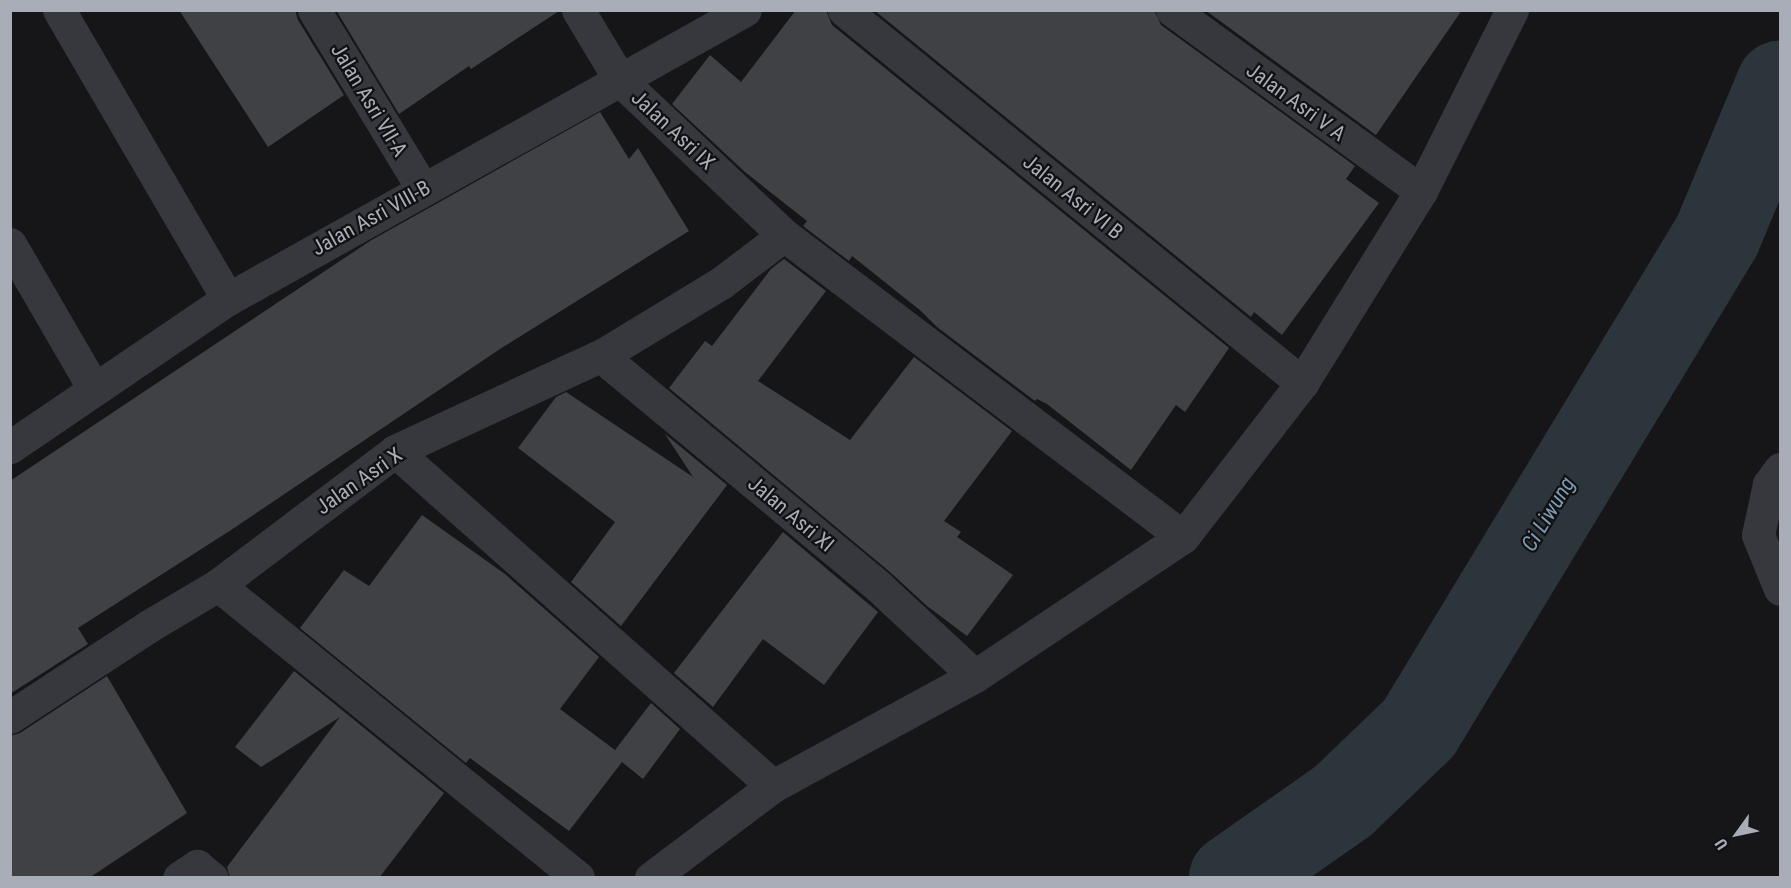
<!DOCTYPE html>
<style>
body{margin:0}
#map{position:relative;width:1791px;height:888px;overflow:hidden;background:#161618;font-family:"Roboto Condensed",sans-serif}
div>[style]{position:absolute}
.river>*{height:88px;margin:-44px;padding:0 44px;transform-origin:44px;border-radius:44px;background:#2c353c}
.building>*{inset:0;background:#404145}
.minor>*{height:33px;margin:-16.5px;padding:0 16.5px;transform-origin:16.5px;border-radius:16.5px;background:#37383d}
span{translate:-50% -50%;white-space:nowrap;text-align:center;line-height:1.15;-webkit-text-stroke:4.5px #111113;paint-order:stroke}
.street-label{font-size:21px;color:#a8adb8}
.water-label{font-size:22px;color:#7f9bb3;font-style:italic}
.frame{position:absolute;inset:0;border:12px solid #a8adb8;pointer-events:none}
.north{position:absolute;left:1707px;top:804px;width:60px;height:60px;-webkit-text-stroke:4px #111113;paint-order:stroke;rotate:237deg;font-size:16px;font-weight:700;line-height:24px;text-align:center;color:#a8adb8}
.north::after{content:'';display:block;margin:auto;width:21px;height:27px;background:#a8adb8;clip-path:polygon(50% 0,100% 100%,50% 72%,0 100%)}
</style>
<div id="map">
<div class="river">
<i style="left:1233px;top:878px;width:134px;rotate:-35deg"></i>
<i style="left:1343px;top:801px;width:105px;rotate:-43.8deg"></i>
<i style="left:1419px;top:728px;width:575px;rotate:-58.8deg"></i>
<i style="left:1717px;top:236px;width:164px;rotate:-67.4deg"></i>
</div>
<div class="building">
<i style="clip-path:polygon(179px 10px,295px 10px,298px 20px,344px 95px,268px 147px)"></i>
<i style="clip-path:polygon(336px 10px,559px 10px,559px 11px,471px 69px,469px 66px,399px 114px)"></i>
<i style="clip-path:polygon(796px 10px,826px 10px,832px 25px,1229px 348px,1185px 412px,1176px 405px,1131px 470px,1047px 404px,1037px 399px,1035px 401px,937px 327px,921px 311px,852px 256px,849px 261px,803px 226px,807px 221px,745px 172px,672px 104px,710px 55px,741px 82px)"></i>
<i style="clip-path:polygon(874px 10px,1154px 10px,1161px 25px,1355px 166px,1346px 179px,1379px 203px,1282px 335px,1254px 312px,1251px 317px)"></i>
<i style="clip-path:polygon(1205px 10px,1462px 10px,1376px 135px)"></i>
<i style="clip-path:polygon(600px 112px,629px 159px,638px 148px,689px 231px,500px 349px,231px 530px,78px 628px,88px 644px,10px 694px,10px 481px,370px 241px)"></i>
<i style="clip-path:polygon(784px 259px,826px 291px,758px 381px,850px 440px,914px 357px,1012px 431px,944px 521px,961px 532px,957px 537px,1013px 575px,967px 636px,927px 606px,890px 572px,669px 388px,705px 341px,712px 346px,771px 269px)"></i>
<i style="clip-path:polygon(566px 392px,693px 477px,665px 434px,727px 485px,621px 626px,571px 582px,615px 522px,518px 448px,556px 397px)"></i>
<i style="clip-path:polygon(422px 515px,505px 574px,599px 657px,560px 709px,615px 750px,651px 703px,680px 729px,643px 779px,622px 762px,569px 831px,470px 758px,466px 763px,300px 628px,344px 570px,369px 586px)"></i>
<i style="clip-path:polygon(783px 532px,878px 612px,824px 685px,763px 639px,713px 707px,674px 673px)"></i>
<i style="clip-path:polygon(294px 671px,444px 793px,379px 878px,230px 878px,227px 867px,340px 717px,261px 767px,235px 747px)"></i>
<i style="clip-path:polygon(107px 676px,187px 813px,89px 878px,10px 878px,10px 736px,20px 733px)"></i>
</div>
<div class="minor">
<i style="left:59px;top:10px;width:335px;rotate:59.7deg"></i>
<i style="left:314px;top:10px;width:210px;rotate:58.7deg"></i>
<i style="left:578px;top:10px;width:82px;rotate:59deg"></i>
<i style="left:620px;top:80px;width:226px;rotate:43.4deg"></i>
<i style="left:784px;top:235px;width:500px;rotate:37.12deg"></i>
<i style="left:1183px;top:537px;width:195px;rotate:-52.3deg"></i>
<i style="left:1302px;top:383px;width:226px;rotate:-58.2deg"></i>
<i style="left:1421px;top:191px;width:203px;rotate:-63.3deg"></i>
<i style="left:844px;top:10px;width:591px;rotate:39.16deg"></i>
<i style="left:1172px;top:10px;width:308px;rotate:36deg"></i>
<i style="left:10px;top:244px;width:168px;rotate:59.9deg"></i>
<i style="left:604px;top:354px;width:14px;rotate:54deg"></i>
<i style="left:612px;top:365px;width:346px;rotate:39.7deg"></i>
<i style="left:878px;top:586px;width:132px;rotate:42.9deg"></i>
<i style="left:10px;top:447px;width:263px;rotate:-34.2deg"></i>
<i style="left:228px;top:299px;width:592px;rotate:-29.2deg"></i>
<i style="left:395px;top:451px;width:505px;rotate:41.55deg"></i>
<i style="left:773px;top:786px;width:153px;rotate:143deg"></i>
<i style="left:1780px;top:469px;width:19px;rotate:126deg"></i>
<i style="left:1769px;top:484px;width:52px;rotate:102.2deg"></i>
<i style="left:1758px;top:535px;width:58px;rotate:67.8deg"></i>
<i style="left:218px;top:585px;width:464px;rotate:39.1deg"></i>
<i style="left:10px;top:717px;width:166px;rotate:-33.2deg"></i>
<i style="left:149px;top:626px;width:80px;rotate:-30.7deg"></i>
<i style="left:218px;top:585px;width:222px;rotate:-37.1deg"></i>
<i style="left:395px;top:451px;width:230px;rotate:-24.9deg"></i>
<i style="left:604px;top:354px;width:137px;rotate:-31.3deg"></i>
<i style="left:721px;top:283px;width:79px;rotate:-37.3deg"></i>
<i style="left:773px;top:786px;width:230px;rotate:-28.6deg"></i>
<i style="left:975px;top:676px;width:250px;rotate:-33.8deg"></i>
<i style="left:179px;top:878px;width:22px;rotate:-34deg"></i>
<i style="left:197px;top:866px;width:19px;rotate:39deg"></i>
</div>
<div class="street-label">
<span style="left:369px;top:100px;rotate:59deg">Jalan Asri VII-A</span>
<span style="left:1296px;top:102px;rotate:36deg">Jalan Asri V A</span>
<span style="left:673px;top:130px;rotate:43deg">Jalan Asri IX</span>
<span style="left:1073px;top:197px;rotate:39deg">Jalan Asri VI B</span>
<span style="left:371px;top:218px;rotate:-29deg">Jalan Asri VIII-B</span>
<span style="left:359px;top:481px;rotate:-35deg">Jalan Asri X</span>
<span style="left:791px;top:514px;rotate:40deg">Jalan Asri XI</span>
</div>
<div class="water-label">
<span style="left:1548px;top:514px;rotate:-59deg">Ci Liwung</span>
</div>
<div class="frame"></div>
<div class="north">U</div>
</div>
